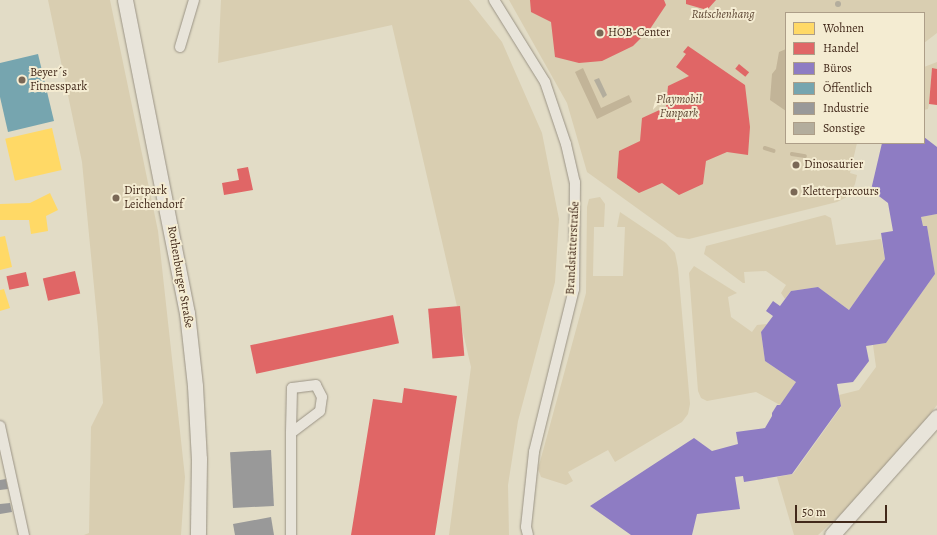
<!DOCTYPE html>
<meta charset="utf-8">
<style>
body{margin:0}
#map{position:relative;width:937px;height:535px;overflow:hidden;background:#e2dcc6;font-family:Alegreya,serif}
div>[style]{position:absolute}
.green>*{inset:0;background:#d9ceb1}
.water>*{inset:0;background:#c2b498}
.homes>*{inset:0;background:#ffd966;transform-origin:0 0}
.shops>*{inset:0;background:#e06666;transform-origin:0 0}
.offices>*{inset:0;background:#8e7cc3}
.public>*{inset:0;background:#76a5af}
.industry>*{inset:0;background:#999;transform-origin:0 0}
.stream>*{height:3.5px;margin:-1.75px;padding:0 1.75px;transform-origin:1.75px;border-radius:1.75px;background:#c2b498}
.building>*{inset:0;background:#b3ad9d}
.round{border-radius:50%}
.roads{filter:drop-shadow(0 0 1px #9a9385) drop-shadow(0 0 1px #9a9385)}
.street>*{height:10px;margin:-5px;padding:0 5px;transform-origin:5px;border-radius:5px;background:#e8e4da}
.secondary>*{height:15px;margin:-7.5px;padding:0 7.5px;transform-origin:7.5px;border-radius:7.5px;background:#e8e4da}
.dots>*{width:11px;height:11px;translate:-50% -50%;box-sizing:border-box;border:2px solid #f4ecd2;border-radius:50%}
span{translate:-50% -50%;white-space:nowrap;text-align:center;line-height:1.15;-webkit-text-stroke:4px #f4ecd2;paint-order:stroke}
.park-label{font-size:12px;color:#5f4835;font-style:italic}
.poi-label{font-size:12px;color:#42291a}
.left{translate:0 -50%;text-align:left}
.street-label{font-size:12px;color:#42291a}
.legend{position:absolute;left:785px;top:12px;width:140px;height:132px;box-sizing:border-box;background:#f4ecd2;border:1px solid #ad9e88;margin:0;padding:5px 7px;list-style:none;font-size:12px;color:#42291a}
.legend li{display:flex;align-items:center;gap:8px;height:20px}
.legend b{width:20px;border:1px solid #ad9e88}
.scale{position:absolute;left:795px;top:505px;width:92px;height:18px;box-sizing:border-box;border:2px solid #42291a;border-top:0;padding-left:5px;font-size:12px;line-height:14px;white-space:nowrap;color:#42291a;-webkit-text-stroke:3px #f4ecd2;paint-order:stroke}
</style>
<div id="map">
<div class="green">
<i style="clip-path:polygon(48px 0,110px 0,158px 231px,185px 477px,181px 535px,84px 535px,89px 533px,91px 427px,103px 403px,98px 328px,82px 162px)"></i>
<i style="clip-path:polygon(221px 0,469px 0,502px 42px,542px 133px,559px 219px,555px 282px,518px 421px,508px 485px,509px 535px,449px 535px,471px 367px,392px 25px,218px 63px)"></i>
<i style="clip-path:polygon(509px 0,937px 0,937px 33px,924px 43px,924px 13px,786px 13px,786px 143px,857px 143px,850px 173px,857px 175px,855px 184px,849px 196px,837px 202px,689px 239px,677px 237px,587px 172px,567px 103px)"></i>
<i style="clip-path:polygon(937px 62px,937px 69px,932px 69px,929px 104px,928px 109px,924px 110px,924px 67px)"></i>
<i style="clip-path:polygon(600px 197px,605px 204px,604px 227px,594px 227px,593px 276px,623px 276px,625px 227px,617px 227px,620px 212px,666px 243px,675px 253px,678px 268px,690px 404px,688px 414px,682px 422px,615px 462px,608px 450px,568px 472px,573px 481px,566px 485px,541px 477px,538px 469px,586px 293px,587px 207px,589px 199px)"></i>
<i style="clip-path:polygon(937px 214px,937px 405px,899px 453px,845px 510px,818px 535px,794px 535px,777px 477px,793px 474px,841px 407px,839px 395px,859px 390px,876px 367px,873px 345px,886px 343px,935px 274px,927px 226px,923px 226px,921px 217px)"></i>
<i style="clip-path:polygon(825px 215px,831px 218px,836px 245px,881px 239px,885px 259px,849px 310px,818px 287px,791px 291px,785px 299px,781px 293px,786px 285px,766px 271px,744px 272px,745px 283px,743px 283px,704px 254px,706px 246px)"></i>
<i style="clip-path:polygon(694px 266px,737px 293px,728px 297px,731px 317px,752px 332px,757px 325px,767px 324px,761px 332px,765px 361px,796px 382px,780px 405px,756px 392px,707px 401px,701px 398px,698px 391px,689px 273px)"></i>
</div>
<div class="water">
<i style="clip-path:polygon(786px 49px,786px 111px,770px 100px,772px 74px,776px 69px,779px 52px)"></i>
<i style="clip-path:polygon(583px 68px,601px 108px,629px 95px,632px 102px,597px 119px,575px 72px)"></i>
</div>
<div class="homes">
<i style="left:52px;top:128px;width:43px;height:48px;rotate:77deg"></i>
<i style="clip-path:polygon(50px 193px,58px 210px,46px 216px,48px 231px,31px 234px,29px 220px,0 220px,0 204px,30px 203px)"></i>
<i style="clip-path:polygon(5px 236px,12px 267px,0 270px,0 237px)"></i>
<i style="clip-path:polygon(4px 289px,10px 308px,0 311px,0 290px)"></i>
</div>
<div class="shops">
<i style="clip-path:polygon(530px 0,664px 0,666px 5px,650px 29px,633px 46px,602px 61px,579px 63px,555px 57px,551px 22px,531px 12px)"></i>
<i style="clip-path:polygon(686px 0,716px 0,707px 10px,686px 4px)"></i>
<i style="clip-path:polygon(688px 46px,745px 85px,750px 127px,748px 155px,727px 152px,706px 161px,703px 184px,679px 195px,662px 183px,639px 193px,617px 178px,619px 151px,640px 141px,642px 118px,666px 107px,668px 86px,689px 76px,676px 67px,686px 54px,683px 52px)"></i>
<i style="left:739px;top:64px;width:13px;height:6px;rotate:39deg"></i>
<i style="clip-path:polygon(932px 68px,937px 69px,937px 105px,929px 104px)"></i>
<i style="clip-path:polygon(248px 167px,253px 190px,224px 195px,222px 183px,239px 180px,237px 169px)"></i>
<i style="left:75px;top:271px;width:23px;height:33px;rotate:77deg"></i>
<i style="left:26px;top:272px;width:14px;height:20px;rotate:78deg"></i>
<i style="left:460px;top:306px;width:50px;height:32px;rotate:85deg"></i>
<i style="left:393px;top:315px;width:29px;height:146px;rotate:78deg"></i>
<i style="clip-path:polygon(404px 388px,457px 396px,435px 535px,351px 535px,373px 399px,402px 403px)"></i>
</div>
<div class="offices">
<i style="clip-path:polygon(924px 137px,937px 147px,937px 214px,921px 217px,923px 226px,927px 226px,935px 274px,886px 343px,866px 346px,869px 361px,853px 382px,837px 384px,841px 406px,792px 474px,744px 482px,743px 476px,735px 477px,740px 509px,697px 514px,692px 535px,631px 535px,590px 506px,694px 438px,712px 451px,738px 444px,736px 432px,765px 428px,772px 416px,772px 413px,777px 405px,780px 405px,796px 382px,765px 361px,761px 332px,773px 316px,766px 311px,773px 301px,780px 306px,791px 291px,818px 287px,849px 310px,885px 259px,881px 233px,893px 231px,888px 203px,871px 190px,882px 143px,924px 143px)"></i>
</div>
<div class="public">
<i style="clip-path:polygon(38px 54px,54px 121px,8px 132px,0 97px,0 63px)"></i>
</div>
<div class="industry">
<i style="left:271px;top:450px;width:56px;height:41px;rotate:87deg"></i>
<i style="clip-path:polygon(6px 479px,8px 489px,0 490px,0 480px)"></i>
<i style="clip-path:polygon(10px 503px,12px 512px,0 514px,0 504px)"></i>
<i style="clip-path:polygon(271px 517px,274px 535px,235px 535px,233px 524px)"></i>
</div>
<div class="stream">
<i style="left:765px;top:148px;width:9px;rotate:18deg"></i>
<i style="left:792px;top:154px;width:13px;rotate:9deg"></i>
</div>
<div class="building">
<i class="round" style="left:835px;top:1px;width:6px;height:6px"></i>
<i style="clip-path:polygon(599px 78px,607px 95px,603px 98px,594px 80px)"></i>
</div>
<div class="roads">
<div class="street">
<i style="left:494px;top:0;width:97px;rotate:58.1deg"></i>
<i style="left:545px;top:82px;width:65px;rotate:71.3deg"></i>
<i style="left:566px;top:144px;width:39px;rotate:77deg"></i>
<i style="left:575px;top:182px;width:107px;rotate:90.5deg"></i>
<i style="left:574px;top:289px;width:168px;rotate:103.8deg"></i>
<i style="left:534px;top:452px;width:75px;rotate:96.1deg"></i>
<i style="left:526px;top:527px;width:8px;rotate:76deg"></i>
<i style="left:180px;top:47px;width:49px;rotate:-73.4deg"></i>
<i style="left:0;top:426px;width:112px;rotate:77.6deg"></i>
<i style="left:291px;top:433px;width:36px;rotate:-37deg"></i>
<i style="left:320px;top:411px;width:14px;rotate:-82deg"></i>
<i style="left:322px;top:397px;width:13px;rotate:-117deg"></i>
<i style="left:316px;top:385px;width:24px;rotate:173deg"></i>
<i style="left:292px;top:388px;width:45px;rotate:91.3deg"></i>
<i style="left:291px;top:433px;width:102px;rotate:90deg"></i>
</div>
<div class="secondary">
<i style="left:125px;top:0;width:319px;rotate:78.8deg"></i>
<i style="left:187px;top:313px;width:73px;rotate:83.7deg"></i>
<i style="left:195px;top:386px;width:73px;rotate:86.9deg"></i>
<i style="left:199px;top:459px;width:76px;rotate:90.8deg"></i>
<i style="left:832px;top:535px;width:158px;rotate:-48.3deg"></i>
</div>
</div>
<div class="dots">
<i style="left:600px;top:33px;background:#7a6856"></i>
<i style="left:22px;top:80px;background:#7a6856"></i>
<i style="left:796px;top:165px;background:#7a6856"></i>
<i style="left:794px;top:192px;background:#7a6856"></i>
<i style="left:116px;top:198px;background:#7a6856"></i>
</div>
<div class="park-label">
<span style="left:723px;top:15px">Rutschenhang</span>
<span style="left:679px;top:107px">Playmobil<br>Funpark</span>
</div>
<div class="poi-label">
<span class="left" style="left:608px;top:33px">HOB-Center</span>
<span class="left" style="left:30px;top:80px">Beyer´s<br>Fitnesspark</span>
<span class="left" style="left:804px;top:165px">Dinosaurier</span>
<span class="left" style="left:124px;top:198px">Dirtpark<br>Leichendorf</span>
<span class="left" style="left:802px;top:192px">Kletterparcours</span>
</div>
<div class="street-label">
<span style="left:573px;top:248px;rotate:-87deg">Brandstätterstraße</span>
<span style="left:180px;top:277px;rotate:80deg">Rothenburger Straße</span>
</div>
<ul class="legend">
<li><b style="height:11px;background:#ffd966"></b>Wohnen</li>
<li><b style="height:11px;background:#e06666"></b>Handel</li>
<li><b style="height:11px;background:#8e7cc3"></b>Büros</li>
<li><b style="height:11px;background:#76a5af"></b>Öffentlich</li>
<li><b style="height:11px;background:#999"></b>Industrie</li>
<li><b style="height:11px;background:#b3ad9d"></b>Sonstige</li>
</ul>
<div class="scale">50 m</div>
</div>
